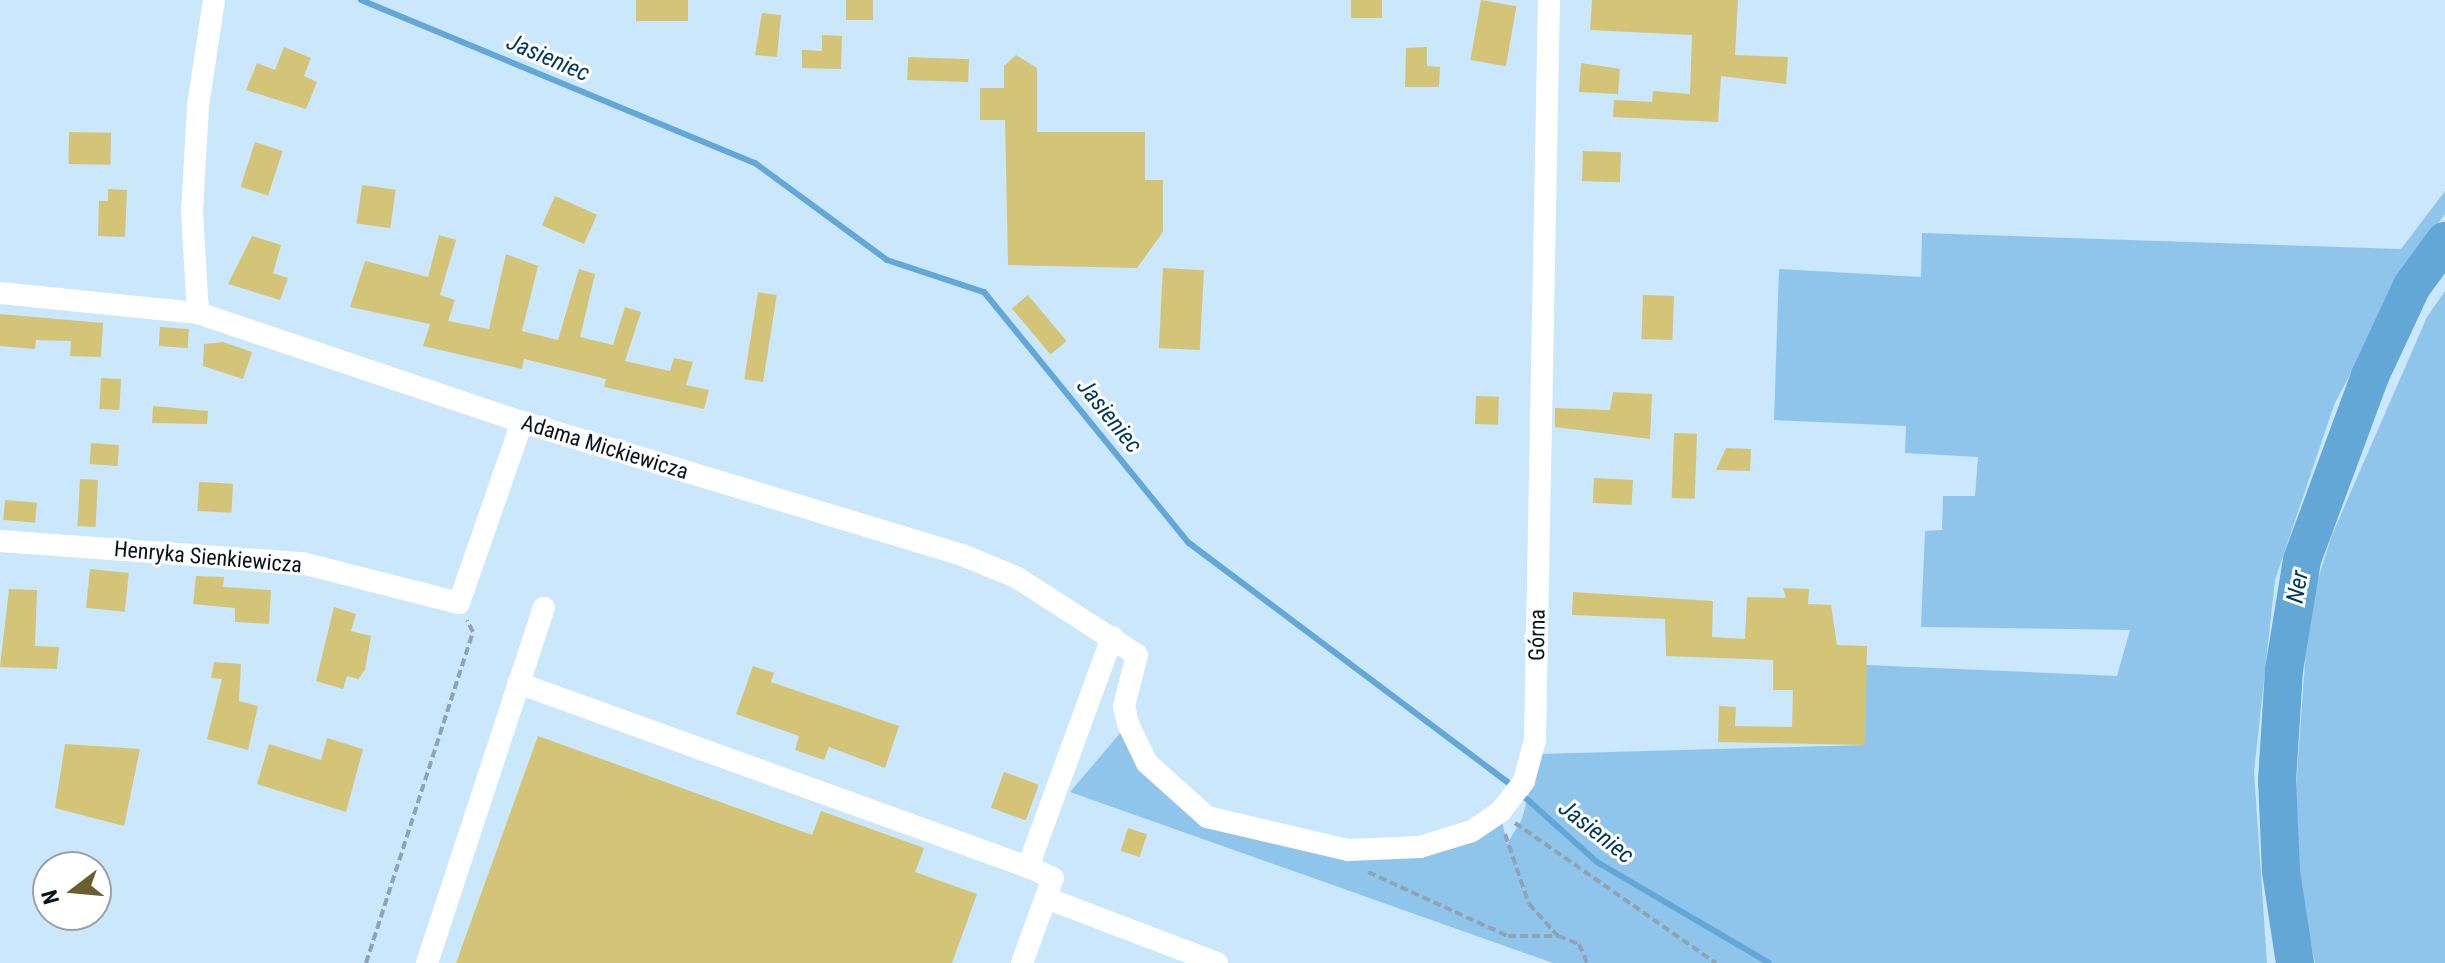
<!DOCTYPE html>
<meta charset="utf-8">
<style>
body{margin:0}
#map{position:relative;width:2445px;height:963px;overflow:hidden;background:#cbe7fc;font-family:"Roboto Condensed",sans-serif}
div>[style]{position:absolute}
.green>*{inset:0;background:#90c5eb}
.stream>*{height:6px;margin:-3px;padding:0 3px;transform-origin:3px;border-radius:3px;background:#63a7d6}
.river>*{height:38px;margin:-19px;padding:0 19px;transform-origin:19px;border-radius:19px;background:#63a7d6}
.building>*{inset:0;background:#d4c478;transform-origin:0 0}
.path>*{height:4px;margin-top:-2px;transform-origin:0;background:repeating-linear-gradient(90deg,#8ea4b4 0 8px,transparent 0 12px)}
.minor>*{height:22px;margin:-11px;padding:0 11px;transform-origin:11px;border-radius:11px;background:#fff}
span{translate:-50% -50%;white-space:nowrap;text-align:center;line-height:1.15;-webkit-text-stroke:6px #fff;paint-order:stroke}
.street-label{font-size:22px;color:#09131a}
.water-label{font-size:24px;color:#003958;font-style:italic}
.north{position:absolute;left:32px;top:851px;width:80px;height:80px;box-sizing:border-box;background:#fff;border:2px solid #9da1a3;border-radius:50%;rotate:254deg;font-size:22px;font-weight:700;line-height:32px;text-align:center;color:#09131a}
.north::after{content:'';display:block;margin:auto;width:28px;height:36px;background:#695f2c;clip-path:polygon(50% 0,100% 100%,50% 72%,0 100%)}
</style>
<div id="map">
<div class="green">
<i style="clip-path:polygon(2445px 191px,2445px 214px,2404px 271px,2334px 405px,2275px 580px,2254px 772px,2267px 963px,1553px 963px,1070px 792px,1128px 724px,1207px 817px,1348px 850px,1420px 847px,1500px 812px,1507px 844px,1522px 819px,1539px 754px,1864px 745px,1866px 665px,2117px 676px,2130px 630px,1921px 627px,1925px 531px,1942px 530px,1943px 496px,1975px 496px,1978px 457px,1905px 453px,1906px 426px,1774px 420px,1779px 269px,1921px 277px,1922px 233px,2401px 249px)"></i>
<i style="clip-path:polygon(2445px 291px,2445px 963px,2315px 963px,2300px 890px,2296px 787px,2309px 607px,2332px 535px,2427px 317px)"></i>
</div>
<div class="stream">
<i style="left:361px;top:0;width:426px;rotate:22.5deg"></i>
<i style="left:755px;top:163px;width:164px;rotate:36.3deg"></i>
<i style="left:887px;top:260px;width:102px;rotate:18.3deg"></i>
<i style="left:984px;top:292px;width:324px;rotate:50.8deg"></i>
<i style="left:1189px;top:543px;width:401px;rotate:36.9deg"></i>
<i style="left:1510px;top:784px;width:117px;rotate:41.9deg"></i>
<i style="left:1597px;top:862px;width:199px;rotate:30.4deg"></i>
</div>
<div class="river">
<i style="left:2295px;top:963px;width:93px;rotate:-98.7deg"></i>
<i style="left:2281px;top:871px;width:90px;rotate:-92.5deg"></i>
<i style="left:2277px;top:781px;width:111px;rotate:-86.4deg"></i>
<i style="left:2284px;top:670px;width:111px;rotate:-80.7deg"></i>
<i style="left:2302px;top:560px;width:196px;rotate:-69.7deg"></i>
<i style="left:2370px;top:376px;width:99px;rotate:-65deg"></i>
<i style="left:2412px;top:286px;width:56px;rotate:-53.7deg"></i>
</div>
<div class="building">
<i style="left:636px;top:0;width:52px;height:21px"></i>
<i style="left:846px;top:0;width:27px;height:20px"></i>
<i style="left:1351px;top:0;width:31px;height:18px"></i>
<i style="left:1481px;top:0;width:36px;height:61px;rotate:10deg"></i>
<i style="clip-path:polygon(1592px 0,1738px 0,1735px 55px,1788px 57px,1786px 84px,1721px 76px,1718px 122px,1613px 117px,1614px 100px,1652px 102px,1653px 91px,1690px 94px,1692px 35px,1590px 30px)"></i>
<i style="clip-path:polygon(762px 13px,781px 15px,777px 57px,755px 55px)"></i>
<i style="clip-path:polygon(822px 35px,842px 36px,841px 69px,802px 68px,802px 50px,822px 51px)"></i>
<i style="clip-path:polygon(284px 47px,311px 58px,304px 76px,317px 82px,306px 109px,246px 90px,257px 63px,275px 70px)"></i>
<i style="clip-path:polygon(1427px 47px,1427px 66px,1440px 67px,1439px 87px,1405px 87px,1406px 48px)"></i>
<i style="clip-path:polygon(1016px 55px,1037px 68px,1037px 132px,1145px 132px,1145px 180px,1163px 180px,1163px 232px,1137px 268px,1008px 265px,1005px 120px,980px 120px,980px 88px,1004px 88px,1004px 66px)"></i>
<i style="left:908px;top:57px;width:61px;height:23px;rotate:2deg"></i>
<i style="clip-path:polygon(1581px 63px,1620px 69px,1618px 94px,1579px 92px)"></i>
<i style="left:69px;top:132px;width:42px;height:32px;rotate:1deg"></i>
<i style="left:255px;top:142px;width:29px;height:47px;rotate:18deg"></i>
<i style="left:1583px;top:151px;width:38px;height:30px;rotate:2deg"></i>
<i style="left:362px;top:185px;width:34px;height:39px;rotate:8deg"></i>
<i style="clip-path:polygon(108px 189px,127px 190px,125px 237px,98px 236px,99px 201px,108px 201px)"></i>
<i style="left:555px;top:196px;width:46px;height:32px;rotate:24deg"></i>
<i style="clip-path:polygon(439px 235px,456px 240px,440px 295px,455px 300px,448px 321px,489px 329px,506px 254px,538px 266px,522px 331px,558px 340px,579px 269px,595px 274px,580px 337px,613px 345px,625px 307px,641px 312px,625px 361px,670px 371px,674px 358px,693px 362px,686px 385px,709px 390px,704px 409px,604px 387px,606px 379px,524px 359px,522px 369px,423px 346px,430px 324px,350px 307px,365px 261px,428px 277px)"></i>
<i style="clip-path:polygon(252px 236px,281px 245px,273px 273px,288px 278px,280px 300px,228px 284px)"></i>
<i style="left:1163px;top:268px;width:41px;height:80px;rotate:3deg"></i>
<i style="left:758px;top:292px;width:19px;height:88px;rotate:9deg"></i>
<i style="left:1028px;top:295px;width:60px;height:21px;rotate:50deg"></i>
<i style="left:1643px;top:295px;width:31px;height:44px;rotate:2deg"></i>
<i style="clip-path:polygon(0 314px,103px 323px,101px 357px,70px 356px,71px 341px,36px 340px,35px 349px,0 346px)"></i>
<i style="left:160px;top:327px;width:29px;height:19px;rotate:4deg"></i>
<i style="clip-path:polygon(223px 342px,252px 352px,243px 379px,203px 366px,204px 344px)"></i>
<i style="left:101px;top:378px;width:20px;height:31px;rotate:3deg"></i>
<i style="clip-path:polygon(1613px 392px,1652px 394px,1650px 439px,1555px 427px,1555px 408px,1610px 410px)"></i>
<i style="left:1476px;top:396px;width:23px;height:28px;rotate:2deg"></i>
<i style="clip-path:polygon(153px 406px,208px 411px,207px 424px,152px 423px)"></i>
<i style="left:1674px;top:433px;width:23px;height:65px;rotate:2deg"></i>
<i style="left:91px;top:443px;width:28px;height:21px;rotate:4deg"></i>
<i style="clip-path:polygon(1726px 448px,1751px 449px,1750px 471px,1716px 470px)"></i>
<i style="left:1594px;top:478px;width:39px;height:25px;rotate:3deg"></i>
<i style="left:80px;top:479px;width:18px;height:47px;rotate:3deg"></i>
<i style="left:199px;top:482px;width:34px;height:29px;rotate:3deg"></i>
<i style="left:5px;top:500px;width:32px;height:20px;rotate:5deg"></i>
<i style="left:90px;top:569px;width:39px;height:39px;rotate:6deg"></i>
<i style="clip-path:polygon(196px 576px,224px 577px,223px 587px,271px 590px,269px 624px,235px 622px,235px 608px,193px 604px)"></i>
<i style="clip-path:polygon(1783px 588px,1809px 589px,1808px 604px,1831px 605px,1837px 645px,1867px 646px,1865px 745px,1718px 742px,1719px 706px,1736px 707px,1735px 726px,1792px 727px,1793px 690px,1773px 690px,1773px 660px,1666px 656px,1665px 619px,1572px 615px,1573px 592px,1713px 601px,1712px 637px,1745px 639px,1747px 597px,1786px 598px)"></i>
<i style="clip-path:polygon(9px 589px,37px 590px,35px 646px,59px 647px,57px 669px,0 667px)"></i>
<i style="clip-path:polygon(334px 607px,356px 614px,351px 631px,371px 636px,365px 670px,358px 679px,347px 676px,343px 689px,316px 681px)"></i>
<i style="clip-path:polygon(214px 662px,241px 664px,239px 701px,258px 706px,248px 750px,207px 739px,222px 679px,211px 678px)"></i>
<i style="clip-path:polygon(753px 666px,774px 673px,771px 682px,899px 726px,885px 768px,829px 747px,824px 760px,795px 750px,799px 736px,736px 714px)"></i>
<i style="clip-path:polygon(538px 736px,812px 835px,821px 811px,924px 848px,915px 872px,977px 894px,952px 963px,456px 963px)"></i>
<i style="clip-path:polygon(327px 738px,363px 749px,346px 812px,257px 784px,269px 744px,321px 760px)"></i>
<i style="clip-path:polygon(65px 744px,140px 749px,124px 826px,55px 808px)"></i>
<i style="left:1004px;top:772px;width:37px;height:38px;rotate:20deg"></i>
<i style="left:1128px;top:828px;width:20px;height:24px;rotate:18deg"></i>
</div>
<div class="path">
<i style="left:1515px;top:823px;width:245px;rotate:34.9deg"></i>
<i style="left:1505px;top:834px;width:74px;rotate:71.1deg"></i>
<i style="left:1529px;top:904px;width:43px;rotate:47.8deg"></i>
<i style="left:1368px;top:872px;width:154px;rotate:24.6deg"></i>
<i style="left:1508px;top:936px;width:50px"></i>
<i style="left:1558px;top:936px;width:22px;rotate:21deg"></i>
<i style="left:1579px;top:944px;width:21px;rotate:67deg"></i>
<i style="left:366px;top:963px;width:348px;rotate:-72.1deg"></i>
<i style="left:473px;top:632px;width:13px;rotate:-117deg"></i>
</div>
<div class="minor">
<i style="left:0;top:293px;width:199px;rotate:5.8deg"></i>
<i style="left:198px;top:313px;width:342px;rotate:18.6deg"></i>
<i style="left:522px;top:422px;width:460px;rotate:16.8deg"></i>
<i style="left:962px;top:555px;width:58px;rotate:22.2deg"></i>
<i style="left:1016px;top:577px;width:144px;rotate:32.8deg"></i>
<i style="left:1137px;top:655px;width:53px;rotate:104.3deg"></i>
<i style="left:1124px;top:706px;width:18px;rotate:77deg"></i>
<i style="left:1128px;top:724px;width:43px;rotate:64deg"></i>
<i style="left:1147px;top:763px;width:81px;rotate:42deg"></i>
<i style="left:1207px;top:817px;width:145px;rotate:13.2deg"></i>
<i style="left:1348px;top:850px;width:72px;rotate:-2.4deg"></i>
<i style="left:1420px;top:847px;width:54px;rotate:-17.1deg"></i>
<i style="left:1472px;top:831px;width:34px;rotate:-34deg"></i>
<i style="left:1500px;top:812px;width:39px;rotate:-52deg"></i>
<i style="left:1524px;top:781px;width:42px;rotate:-75deg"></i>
<i style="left:1535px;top:740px;width:740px;rotate:-88.92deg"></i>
<i style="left:198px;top:313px;width:100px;rotate:-93.4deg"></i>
<i style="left:192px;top:213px;width:107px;rotate:-86.8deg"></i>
<i style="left:198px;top:106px;width:107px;rotate:-81.4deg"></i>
<i style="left:0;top:541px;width:303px;rotate:4.2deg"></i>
<i style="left:302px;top:563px;width:162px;rotate:14.3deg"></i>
<i style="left:459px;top:603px;width:192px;rotate:-70.8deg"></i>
<i style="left:518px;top:683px;width:542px;rotate:19.84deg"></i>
<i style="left:1046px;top:898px;width:183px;rotate:20.8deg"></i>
<i style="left:427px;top:963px;width:374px;rotate:-71.8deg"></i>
<i style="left:1022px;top:963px;width:90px;rotate:-70deg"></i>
<i style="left:1053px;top:878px;width:27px;rotate:-156deg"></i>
<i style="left:1028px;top:867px;width:245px;rotate:-69.9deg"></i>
</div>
<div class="street-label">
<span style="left:605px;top:447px;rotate:17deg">Adama Mickiewicza</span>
<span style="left:208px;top:557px;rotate:5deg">Henryka Sienkiewicza</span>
<span style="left:1537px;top:635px;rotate:-89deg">Górna</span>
</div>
<div class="water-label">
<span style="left:548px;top:58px;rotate:23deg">Jasieniec</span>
<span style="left:1109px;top:416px;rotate:51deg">Jasieniec</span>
<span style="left:2298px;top:587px;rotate:-80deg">Ner</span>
<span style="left:1596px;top:832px;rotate:38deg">Jasieniec</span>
</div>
<div class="north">N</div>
</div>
